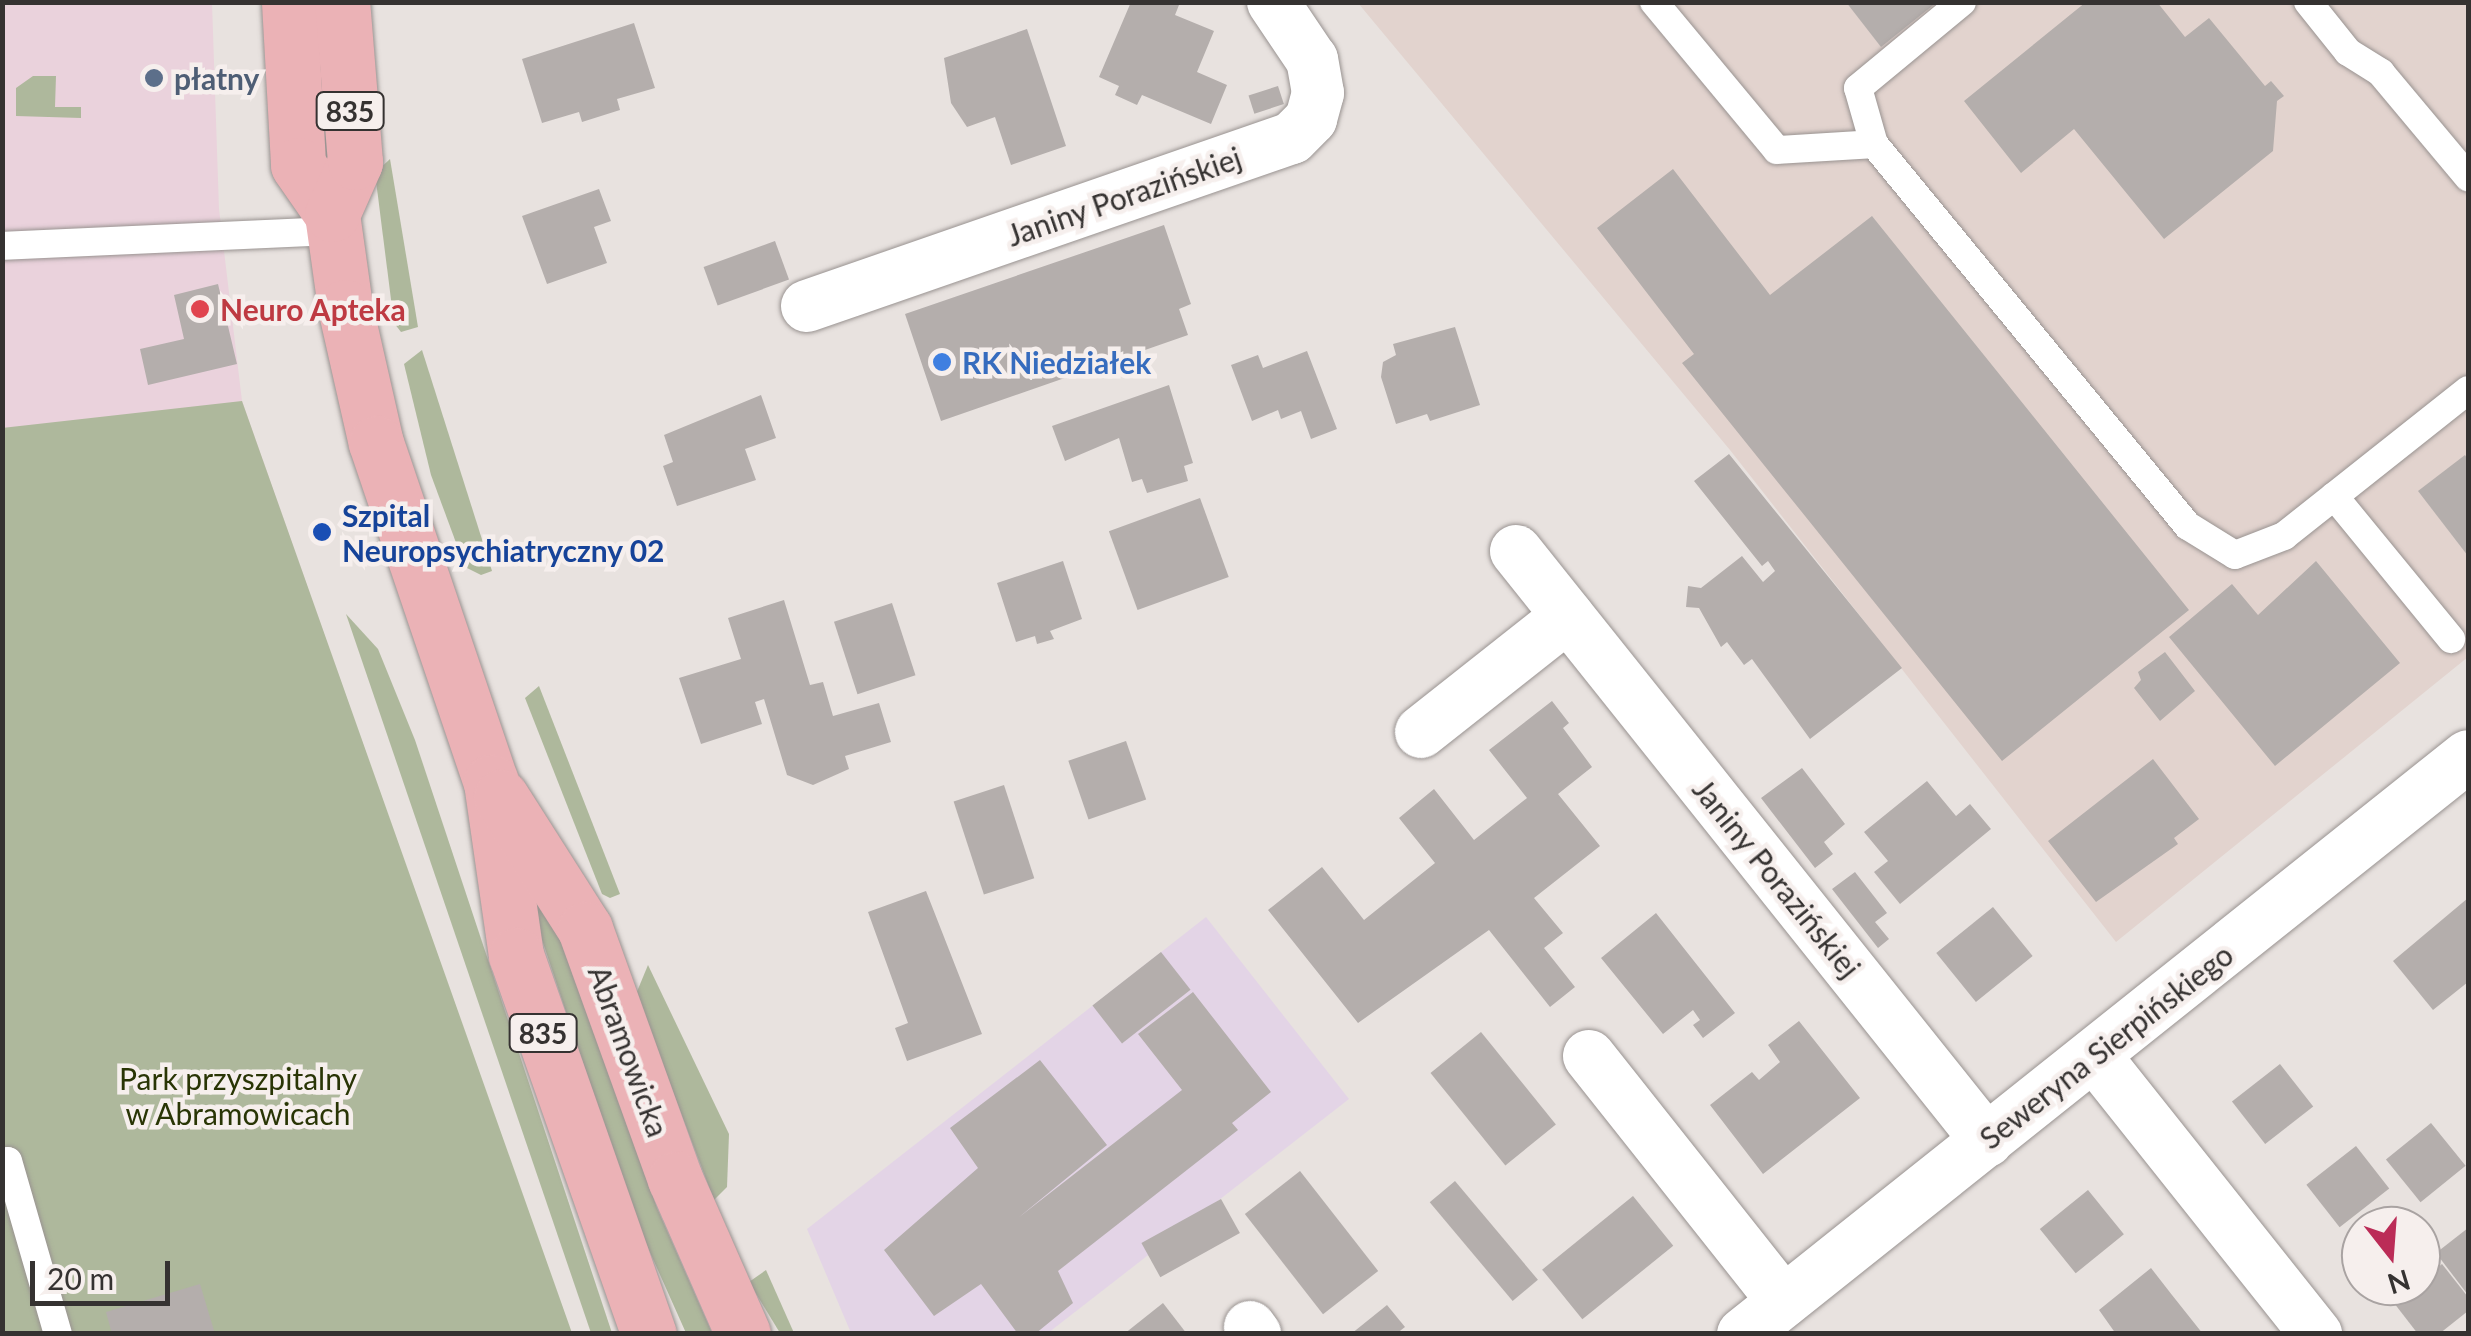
<!DOCTYPE html>
<meta charset="utf-8">
<style>
body{margin:0}
#map{position:relative;width:2471px;height:1336px;overflow:hidden;background:#e8e2df;font-family:Lato,sans-serif}
div>[style]{position:absolute}
.commercial>*{inset:0;background:#e3d4e6}
.built>*{inset:0;background:#e2d3ce}
.medical>*{inset:0;background:#ead2dc}
.green>*{inset:0;background:#aeb89c}
.building>*{inset:0;background:#b4aeac;transform-origin:0 0}
.roads{filter:drop-shadow(0 0 2px #999391) drop-shadow(0 0 2px #999391)}
.lane>*{height:28px;margin:-14px;padding:0 14px;transform-origin:14px;border-radius:14px;background:#fff}
.street>*{height:52px;margin:-26px;padding:0 26px;transform-origin:26px;border-radius:26px;background:#fff}
.primary>*{height:55px;margin:-27.5px;padding:0 27.5px;transform-origin:27.5px;border-radius:27.5px;background:#ebb2b6}
.dots>*{width:28px;height:28px;translate:-50% -50%;box-sizing:border-box;border:5px solid #f6efed;border-radius:50%}
span{translate:-50% -50%;white-space:nowrap;text-align:center;line-height:1.15;-webkit-text-stroke:9px #f6efed;paint-order:stroke}
.shield-label span{padding:2px 8px;background:#f6efed;border:2px solid;border-radius:8px;-webkit-text-stroke-width:0}
.shield-label{font-size:28px;color:#353231;font-weight:700}
.service-label{font-size:30px;color:#4e5e75;font-weight:700}
.left{translate:0 -50%;text-align:left}
.street-label{font-size:30px;color:#353231}
.health-label{font-size:30px;color:#be3a42;font-weight:700}
.shop-label{font-size:30px;color:#366cbe;font-weight:700}
.transit-label{font-size:30px;color:#164399;font-weight:700}
.park-label{font-size:30px;color:#293505}
.frame{position:absolute;inset:0;border:5px solid #353231;pointer-events:none}
.north{position:absolute;left:2341px;top:1206px;width:100px;height:100px;box-sizing:border-box;background:#f6efed;border:2px solid #a9a3a2;border-radius:50%;rotate:163deg;font-size:28px;font-weight:700;line-height:40px;text-align:center;color:#353231}
.north::after{content:'';display:block;margin:auto;width:35px;height:45px;background:#bb2c57;clip-path:polygon(50% 0,100% 100%,50% 72%,0 100%)}
.scale{position:absolute;left:30px;top:1261px;width:140px;height:45px;box-sizing:border-box;border:5px solid #353231;border-top:0;padding-left:12px;font-size:30px;line-height:35px;white-space:nowrap;color:#353231;-webkit-text-stroke:8px #f6efed;paint-order:stroke}
</style>
<div id="map">
<div class="commercial">
<i style="clip-path:polygon(1206px 917px,1349px 1099px,1048px 1333px,851px 1333px,807px 1229px)"></i>
</div>
<div class="built">
<i style="clip-path:polygon(1358px 3px,2468px 3px,2468px 657px,2116px 942px,1730px 450px)"></i>
</div>
<div class="medical">
<i style="clip-path:polygon(2px 3px,212px 3px,219px 209px,242px 401px,413px 886px,2px 1029px)"></i>
</div>
<div class="green">
<i style="clip-path:polygon(33px 76px,56px 76px,55px 107px,81px 107px,81px 118px,16px 116px,16px 88px)"></i>
<i style="clip-path:polygon(390px 159px,418px 327px,401px 332px,394px 323px,375px 173px)"></i>
<i style="clip-path:polygon(422px 350px,492px 571px,481px 575px,465px 567px,431px 475px,404px 364px)"></i>
<i style="clip-path:polygon(242px 401px,572px 1333px,3px 1333px,2px 428px)"></i>
<i style="clip-path:polygon(346px 614px,378px 649px,415px 740px,612px 1333px,591px 1333px)"></i>
<i style="clip-path:polygon(539px 686px,620px 894px,610px 898px,602px 894px,525px 698px)"></i>
<i style="clip-path:polygon(536px 870px,657px 1208px,712px 1333px,686px 1333px,636px 1221px,520px 874px)"></i>
<i style="clip-path:polygon(648px 965px,729px 1134px,727px 1187px,714px 1200px,636px 994px)"></i>
<i style="clip-path:polygon(766px 1270px,794px 1333px,780px 1333px,749px 1282px)"></i>
</div>
<div class="building">
<i style="clip-path:polygon(1131px 2px,1172px 2px,1179px 5px,1175px 15px,1214px 31px,1197px 72px,1227px 85px,1211px 124px,1142px 95px,1137px 105px,1115px 95px,1119px 86px,1099px 77px)"></i>
<i style="clip-path:polygon(1846px 2px,1937px 2px,1881px 47px)"></i>
<i style="clip-path:polygon(2086px 2px,2157px 2px,2185px 37px,2209px 18px,2265px 86px,2271px 81px,2284px 96px,2277px 101px,2273px 151px,2164px 239px,2074px 129px,2021px 173px,1964px 101px)"></i>
<i style="clip-path:polygon(634px 23px,655px 88px,617px 99px,620px 110px,582px 122px,579px 112px,542px 123px,522px 59px)"></i>
<i style="clip-path:polygon(1027px 29px,1066px 146px,1011px 165px,995px 117px,967px 127px,951px 103px,944px 58px)"></i>
<i style="left:1278px;top:86px;width:19px;height:31px;rotate:72deg"></i>
<i style="clip-path:polygon(1673px 169px,1770px 295px,1872px 216px,2189px 610px,2002px 761px,1682px 363px,1694px 354px,1597px 228px)"></i>
<i style="clip-path:polygon(599px 189px,611px 221px,594px 227px,607px 263px,547px 284px,522px 216px)"></i>
<i style="clip-path:polygon(1164px 225px,1191px 304px,1179px 309px,1188px 335px,941px 421px,905px 314px)"></i>
<i style="left:775px;top:241px;width:41px;height:76px;rotate:70deg"></i>
<i style="clip-path:polygon(218px 284px,237px 364px,148px 385px,140px 349px,184px 339px,174px 295px)"></i>
<i style="clip-path:polygon(1455px 327px,1480px 405px,1430px 421px,1427px 414px,1396px 424px,1381px 377px,1383px 362px,1396px 355px,1393px 344px)"></i>
<i style="clip-path:polygon(1307px 351px,1337px 429px,1311px 439px,1301px 411px,1281px 419px,1278px 410px,1252px 421px,1231px 365px,1258px 355px,1263px 368px)"></i>
<i style="clip-path:polygon(1169px 385px,1193px 463px,1184px 466px,1188px 481px,1147px 493px,1142px 479px,1132px 482px,1119px 438px,1065px 461px,1052px 426px)"></i>
<i style="clip-path:polygon(761px 395px,776px 438px,745px 449px,756px 480px,677px 506px,663px 466px,673px 462px,664px 435px)"></i>
<i style="clip-path:polygon(1729px 454px,1902px 668px,1810px 739px,1752px 659px,1744px 665px,1727px 642px,1721px 647px,1699px 608px,1686px 607px,1688px 586px,1701px 588px,1742px 556px,1763px 582px,1775px 571px,1768px 561px,1762px 566px,1694px 481px)"></i>
<i style="clip-path:polygon(2465px 455px,2468px 460px,2468px 556px,2418px 491px)"></i>
<i style="left:1200px;top:498px;width:84px;height:97px;rotate:70deg"></i>
<i style="clip-path:polygon(1063px 561px,1082px 619px,1050px 631px,1054px 639px,1037px 644px,1035px 636px,1016px 642px,997px 583px)"></i>
<i style="clip-path:polygon(2316px 561px,2400px 663px,2275px 766px,2169px 637px,2232px 584px,2258px 615px)"></i>
<i style="clip-path:polygon(784px 600px,810px 685px,823px 682px,833px 716px,879px 703px,891px 742px,845px 756px,849px 769px,813px 785px,787px 775px,764px 699px,755px 702px,762px 724px,701px 744px,679px 678px,741px 659px,728px 618px)"></i>
<i style="left:892px;top:603px;width:76px;height:61px;rotate:72deg"></i>
<i style="clip-path:polygon(2165px 652px,2195px 691px,2160px 721px,2134px 688px,2141px 680px,2138px 672px)"></i>
<i style="clip-path:polygon(1552px 701px,1569px 723px,1563px 728px,1592px 767px,1558px 794px,1600px 846px,1534px 898px,1563px 933px,1544px 948px,1575px 987px,1550px 1007px,1489px 930px,1358px 1023px,1268px 910px,1322px 867px,1364px 920px,1435px 863px,1399px 818px,1434px 789px,1474px 840px,1527px 798px,1489px 750px)"></i>
<i style="left:1126px;top:741px;width:62px;height:61px;rotate:71deg"></i>
<i style="clip-path:polygon(2153px 759px,2199px 819px,2174px 838px,2178px 844px,2096px 902px,2048px 841px)"></i>
<i style="clip-path:polygon(1802px 768px,1845px 824px,1824px 842px,1833px 854px,1815px 868px,1761px 798px)"></i>
<i style="clip-path:polygon(1927px 781px,1956px 816px,1970px 804px,1991px 829px,1900px 904px,1874px 872px,1888px 861px,1864px 832px)"></i>
<i style="left:1004px;top:785px;width:98px;height:53px;rotate:72deg"></i>
<i style="clip-path:polygon(1855px 872px,1887px 913px,1875px 922px,1889px 939px,1878px 948px,1832px 889px)"></i>
<i style="clip-path:polygon(926px 891px,982px 1034px,907px 1061px,895px 1028px,908px 1023px,868px 912px)"></i>
<i style="clip-path:polygon(2468px 898px,2468px 982px,2433px 1010px,2393px 961px)"></i>
<i style="left:1993px;top:907px;width:63px;height:73px;rotate:51deg"></i>
<i style="clip-path:polygon(1656px 913px,1735px 1013px,1703px 1038px,1693px 1025px,1700px 1020px,1693px 1010px,1663px 1034px,1601px 958px)"></i>
<i style="left:1161px;top:952px;width:48px;height:87px;rotate:52deg"></i>
<i style="clip-path:polygon(1193px 992px,1271px 1092px,1232px 1123px,1238px 1130px,1058px 1271px,1073px 1303px,1035px 1334px,1018px 1334px,981px 1284px,934px 1316px,884px 1250px,978px 1168px,950px 1128px,1040px 1060px,1107px 1145px,1018px 1218px,1182px 1090px,1138px 1034px)"></i>
<i style="clip-path:polygon(1799px 1021px,1860px 1098px,1763px 1174px,1710px 1105px,1752px 1072px,1759px 1080px,1780px 1062px,1768px 1045px)"></i>
<i style="left:1481px;top:1032px;width:119px;height:65px;rotate:51deg"></i>
<i style="left:2280px;top:1064px;width:54px;height:61px;rotate:52deg"></i>
<i style="left:2431px;top:1123px;width:55px;height:58px;rotate:51deg"></i>
<i style="left:2356px;top:1146px;width:54px;height:63px;rotate:52deg"></i>
<i style="left:1300px;top:1171px;width:127px;height:70px;rotate:52deg"></i>
<i style="left:1455px;top:1181px;width:129px;height:33px;rotate:50deg"></i>
<i style="left:2088px;top:1190px;width:57px;height:62px;rotate:51deg"></i>
<i style="left:1633px;top:1196px;width:64px;height:117px;rotate:51deg"></i>
<i style="left:1221px;top:1199px;width:39px;height:91px;rotate:61deg"></i>
<i style="clip-path:polygon(2468px 1228px,2468px 1295px,2436px 1253px)"></i>
<i style="clip-path:polygon(2442px 1264px,2468px 1297px,2468px 1311px,2439px 1334px,2418px 1334px,2394px 1303px)"></i>
<i style="clip-path:polygon(2151px 1268px,2172px 1295px,2203px 1334px,2116px 1334px,2099px 1310px)"></i>
<i style="clip-path:polygon(200px 1284px,215px 1334px,112px 1334px,106px 1312px)"></i>
<i style="clip-path:polygon(1163px 1303px,1187px 1334px,1124px 1334px)"></i>
<i style="clip-path:polygon(1387px 1305px,1405px 1327px,1396px 1334px,1351px 1334px)"></i>
</div>
<div class="roads">
<div class="lane">
<i style="left:1654px;top:2px;width:192px;rotate:50.3deg"></i>
<i style="left:1777px;top:150px;width:97px;rotate:-3.5deg"></i>
<i style="left:1874px;top:144px;width:494px;rotate:50.6deg"></i>
<i style="left:2188px;top:526px;width:55px;rotate:31.7deg"></i>
<i style="left:2235px;top:555px;width:53px;rotate:-21.2deg"></i>
<i style="left:2284px;top:536px;width:235px;rotate:-38.4deg"></i>
<i style="left:2308px;top:2px;width:64px;rotate:51.3deg"></i>
<i style="left:2348px;top:52px;width:39px;rotate:32deg"></i>
<i style="left:2381px;top:73px;width:136px;rotate:50.1deg"></i>
<i style="left:1874px;top:144px;width:58px;rotate:-105.9deg"></i>
<i style="left:1858px;top:88px;width:135px;rotate:-39.6deg"></i>
<i style="left:2px;top:246px;width:333px;rotate:-2.6deg"></i>
<i style="left:2334px;top:496px;width:185px;rotate:50.7deg"></i>
<i style="left:2px;top:1163px;width:6px;rotate:-18deg"></i>
<i style="left:8px;top:1161px;width:180px;rotate:73.9deg"></i>
</div>
<div class="street">
<i style="left:807px;top:306px;width:513px;rotate:-19.11deg"></i>
<i style="left:1292px;top:138px;width:27px;rotate:-45deg"></i>
<i style="left:1311px;top:119px;width:27px;rotate:-75deg"></i>
<i style="left:1318px;top:93px;width:34px;rotate:-100deg"></i>
<i style="left:1312px;top:60px;width:70px;rotate:-123.9deg"></i>
<i style="left:1516px;top:551px;width:755px;rotate:51.4deg"></i>
<i style="left:1421px;top:732px;width:187px;rotate:-38.3deg"></i>
<i style="left:2094px;top:1055px;width:357px;rotate:51.5deg"></i>
<i style="left:1589px;top:1056px;width:313px;rotate:51.6deg"></i>
<i style="left:1250px;top:1327px;width:9px;rotate:54deg"></i>
<i style="left:1743px;top:1334px;width:927px;rotate:-38.56deg"></i>
</div>
<div class="primary">
<i style="left:289px;top:2px;width:163px;rotate:86.8deg"></i>
<i style="left:298px;top:165px;width:60px;rotate:55.2deg"></i>
<i style="left:332px;top:214px;width:94px;rotate:82deg"></i>
<i style="left:345px;top:307px;width:139px;rotate:77.2deg"></i>
<i style="left:376px;top:443px;width:358px;rotate:71.3deg"></i>
<i style="left:491px;top:782px;width:175px;rotate:81.8deg"></i>
<i style="left:516px;top:955px;width:402px;rotate:70.7deg"></i>
<i style="left:332px;top:214px;width:57px;rotate:-66.1deg"></i>
<i style="left:355px;top:162px;width:161px;rotate:-94.6deg"></i>
<i style="left:501px;top:797px;width:156px;rotate:57.5deg"></i>
<i style="left:585px;top:929px;width:266px;rotate:70.2deg"></i>
<i style="left:675px;top:1179px;width:169px;rotate:66.3deg"></i>
</div>
</div>
<div class="dots">
<i style="left:154px;top:78px;background:#5c6f8a"></i>
<i style="left:200px;top:309px;background:#e0444e"></i>
<i style="left:942px;top:362px;background:#3f7fe0"></i>
<i style="left:322px;top:532px;background:#1a4fb4"></i>
</div>
<div class="shield-label">
<span style="left:350px;top:111px">835</span>
<span style="left:543px;top:1033px">835</span>
</div>
<div class="service-label">
<span class="left" style="left:174px;top:78px">płatny</span>
</div>
<div class="street-label">
<span style="left:1124px;top:196px;rotate:-19deg">Janiny Porazińskiej</span>
<span style="left:1777px;top:878px;rotate:51deg">Janiny Porazińskiej</span>
<span style="left:2106px;top:1046px;rotate:-38deg">Seweryna Sierpińskiego</span>
<span style="left:629px;top:1051px;rotate:70deg">Abramowicka</span>
</div>
<div class="health-label">
<span class="left" style="left:220px;top:309px">Neuro Apteka</span>
</div>
<div class="shop-label">
<span class="left" style="left:962px;top:362px">RK Niedziałek</span>
</div>
<div class="transit-label">
<span class="left" style="left:342px;top:532px">Szpital<br>Neuropsychiatryczny 02</span>
</div>
<div class="park-label">
<span style="left:238px;top:1095px">Park przyszpitalny<br>w Abramowicach</span>
</div>
<div class="frame"></div>
<div class="north">N</div>
<div class="scale">20 m</div>
</div>
